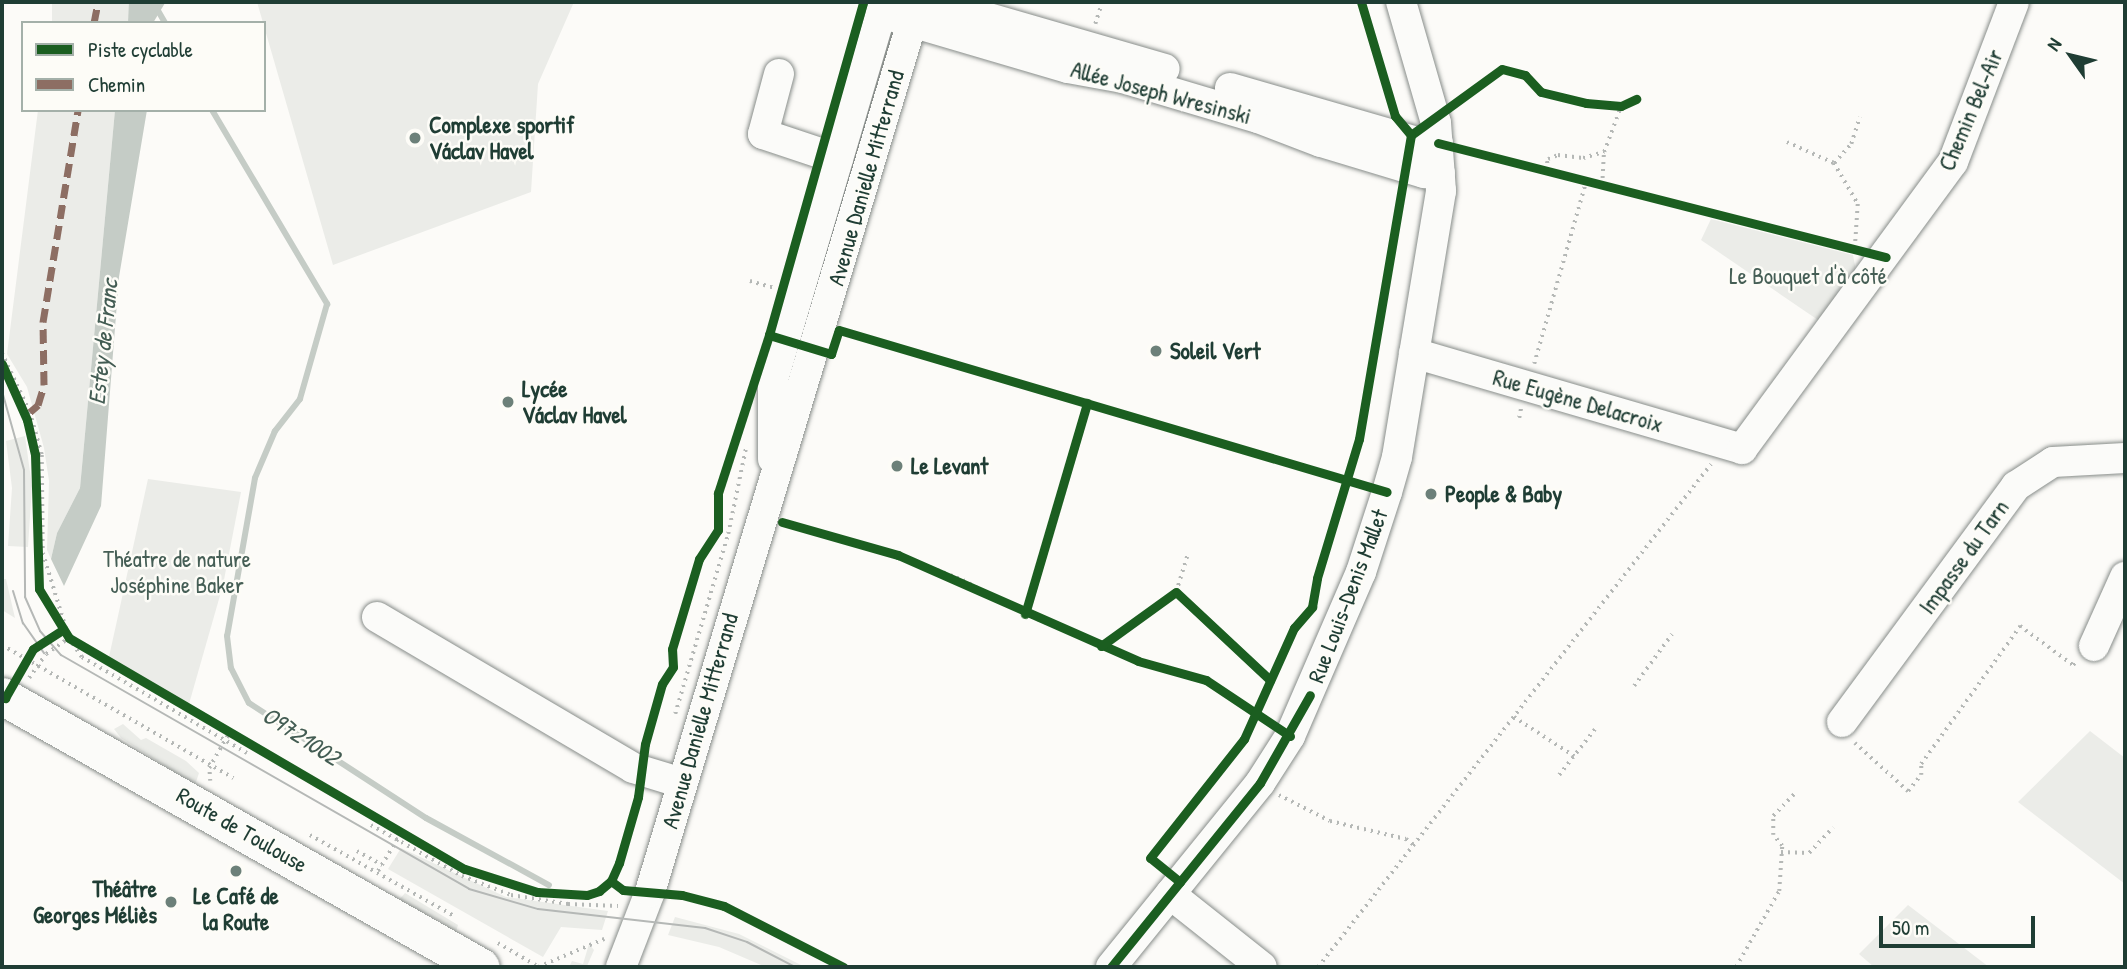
<!DOCTYPE html>
<meta charset="utf-8">
<style>
body{margin:0}
#map{position:relative;width:2127px;height:969px;overflow:hidden;background:#fcfbf8;font-family:"Patrick Hand",sans-serif}
div>[style]{position:absolute}
.green>*{inset:0;background:#ebece8;transform-origin:0 0}
.water>*{inset:0;background:#c5ccc6}
.stream>*{height:6px;margin:-3px;padding:0 3px;transform-origin:3px;border-radius:3px;background:#c5ccc6}
.path>*{height:3.5px;margin-top:-1.75px;transform-origin:0;background:repeating-linear-gradient(90deg,#b5b8b6 0 2px,transparent 0 7px)}
.roads{filter:drop-shadow(0 0 2px #888d8a) drop-shadow(0 0 2px #888d8a)}
.minor>*{height:30px;margin:-15px;padding:0 15px;transform-origin:15px;border-radius:15px;background:#fbfbf9}
.major>*{height:37px;margin:-18.5px;padding:0 18.5px;transform-origin:18.5px;border-radius:18.5px;background:#fbfbf9}
.tram>*{height:2px;margin:-1px;padding:0 1px;transform-origin:1px;border-radius:1px;background:#b5b8b6}
.quiet>*{height:7px;margin-top:-3.5px;transform-origin:0;background:repeating-linear-gradient(90deg,#8d6e63 0 14px,transparent 0 21px)}
.cycleway>*{height:9px;margin:-4.5px;padding:0 4.5px;transform-origin:4.5px;border-radius:4.5px;background:#1b5e20}
.dots>*{width:19px;height:19px;translate:-50% -50%;box-sizing:border-box;border:4px solid #fdfcf7;border-radius:50%}
span{translate:-50% -50%;white-space:nowrap;text-align:center;line-height:1.15;-webkit-text-stroke:5px #fdfcf7;paint-order:stroke}
.street-label{font-size:23px;color:#1f3d34}
.poi-label{font-size:23px;color:#1f3d34;font-weight:700}
.left{translate:0 -50%;text-align:left}
.right{translate:-100% -50%;text-align:right}
.park-label{font-size:23px;color:#455e55}
.water-label{font-size:24px;color:#435c53;font-style:italic}
.frame{position:absolute;inset:0;border:4px solid #1f3d34;pointer-events:none}
.legend{position:absolute;left:21px;top:21px;width:245px;height:91px;box-sizing:border-box;background:#fdfcf7;border:2px solid #a4b0a9;margin:0;padding:9px 12px;list-style:none;font-size:21px;color:#1f3d34}
.legend li{display:flex;align-items:center;gap:14px;height:35px}
.legend b{width:35px;border:2px solid #a4b0a9}
.north{position:absolute;left:2036px;top:21px;width:70px;height:70px;-webkit-text-stroke:5px #fdfcf7;paint-order:stroke;rotate:304deg;font-size:19px;font-weight:700;line-height:28px;text-align:center;color:#1f3d34}
.north::after{content:'';display:block;margin:auto;width:24px;height:32px;background:#1f3d34;clip-path:polygon(50% 0,100% 100%,50% 72%,0 100%)}
.scale{position:absolute;left:1879px;top:916px;width:156px;height:32px;box-sizing:border-box;border:4px solid #1f3d34;border-top:0;padding-left:9px;font-size:21px;line-height:24px;white-space:nowrap;color:#1f3d34;-webkit-text-stroke:5px #fdfcf7;paint-order:stroke}
</style>
<div id="map">
<div class="green">
<i style="left:52px;top:2px;width:77px;height:21px"></i>
<i style="clip-path:polygon(257px 2px,574px 2px,538px 84px,531px 192px,333px 265px)"></i>
<i style="clip-path:polygon(38px 110px,115px 110px,80px 488px,57px 533px,51px 559px,47px 550px,49px 481px,44px 448px,27px 387px,7px 354px)"></i>
<i style="clip-path:polygon(1711px 219px,1853px 255px,1856px 271px,1818px 320px,1701px 240px)"></i>
<i style="clip-path:polygon(25px 436px,32px 486px,28px 547px,8px 546px,12px 488px,6px 441px)"></i>
<i style="clip-path:polygon(148px 479px,241px 492px,223px 585px,189px 704px,109px 657px)"></i>
<i style="clip-path:polygon(4px 579px,6px 579px,15px 618px,2px 610px)"></i>
<i style="clip-path:polygon(123px 724px,141px 740px,146px 738px,186px 761px,199px 773px,195px 785px,121px 738px,114px 729px)"></i>
<i style="clip-path:polygon(2090px 731px,2125px 758px,2125px 884px,2018px 802px)"></i>
<i style="clip-path:polygon(401px 848px,506px 897px,608px 911px,602px 930px,561px 927px,543px 957px,388px 869px)"></i>
<i style="clip-path:polygon(405px 893px,458px 925px,455px 936px,442px 922px,398px 901px)"></i>
<i style="clip-path:polygon(1908px 905px,1989px 967px,1874px 967px,1859px 954px)"></i>
<i style="clip-path:polygon(675px 917px,739px 934px,805px 967px,766px 967px,719px 947px,668px 935px)"></i>
<i style="clip-path:polygon(589px 944px,594px 950px,587px 966px,569px 967px,572px 961px,583px 964px)"></i>
</div>
<div class="water">
<i style="clip-path:polygon(129px 2px,164px 2px,165px 3px,153px 23px,128px 23px)"></i>
<i style="clip-path:polygon(115px 110px,147px 110px,119px 277px,101px 506px,64px 586px,51px 559px,57px 533px,80px 488px)"></i>
</div>
<div class="stream">
<i style="left:153px;top:2px;width:24px;rotate:60deg"></i>
<i style="left:212px;top:110px;width:226px;rotate:59.3deg"></i>
<i style="left:327px;top:304px;width:99px;rotate:105.9deg"></i>
<i style="left:300px;top:399px;width:41px;rotate:128deg"></i>
<i style="left:275px;top:431px;width:51px;rotate:113.1deg"></i>
<i style="left:255px;top:478px;width:160px;rotate:100deg"></i>
<i style="left:227px;top:636px;width:32px;rotate:83deg"></i>
<i style="left:231px;top:668px;width:39px;rotate:63deg"></i>
<i style="left:249px;top:703px;width:211px;rotate:33deg"></i>
<i style="left:426px;top:818px;width:140px;rotate:28.6deg"></i>
</div>
<div class="path">
<i style="left:1361px;top:2px;width:114px;rotate:73.6deg"></i>
<i style="left:1095px;top:24px;width:23px;rotate:-72deg"></i>
<i style="left:1454px;top:103px;width:59px;rotate:-35.3deg"></i>
<i style="left:1502px;top:69px;width:24px;rotate:15deg"></i>
<i style="left:1525px;top:75px;width:23px;rotate:47deg"></i>
<i style="left:1541px;top:92px;width:46px;rotate:13.7deg"></i>
<i style="left:1586px;top:103px;width:35px;rotate:5deg"></i>
<i style="left:1621px;top:106px;width:17px;rotate:-25deg"></i>
<i style="left:1787px;top:142px;width:51px;rotate:24.1deg"></i>
<i style="left:1834px;top:163px;width:48px;rotate:59.7deg"></i>
<i style="left:1858px;top:204px;width:45px;rotate:93.8deg"></i>
<i style="left:1464px;top:150px;width:406px;rotate:14.3deg"></i>
<i style="left:1834px;top:163px;width:25px;rotate:-48deg"></i>
<i style="left:1851px;top:144px;width:28px;rotate:-72deg"></i>
<i style="left:1545px;top:170px;width:11px;rotate:-75deg"></i>
<i style="left:1548px;top:159px;width:11px;rotate:-22deg"></i>
<i style="left:1558px;top:155px;width:25px;rotate:7deg"></i>
<i style="left:1583px;top:158px;width:22px;rotate:-16deg"></i>
<i style="left:1602px;top:185px;width:33px;rotate:-87deg"></i>
<i style="left:1604px;top:152px;width:49px;rotate:-69.7deg"></i>
<i style="left:750px;top:281px;width:26px;rotate:16deg"></i>
<i style="left:844px;top:332px;width:542px;rotate:16.4deg"></i>
<i style="left:2px;top:353px;width:65px;rotate:64.6deg"></i>
<i style="left:30px;top:412px;width:45px;rotate:74.4deg"></i>
<i style="left:42px;top:455px;width:98px;rotate:89.4deg"></i>
<i style="left:43px;top:553px;width:89px;rotate:73deg"></i>
<i style="left:69px;top:638px;width:23px;rotate:56deg"></i>
<i style="left:82px;top:657px;width:191px;rotate:30.2deg"></i>
<i style="left:1534px;top:364px;width:190px;rotate:-74.1deg"></i>
<i style="left:1519px;top:418px;width:10px;rotate:-79deg"></i>
<i style="left:787px;top:524px;width:115px;rotate:15.6deg"></i>
<i style="left:898px;top:555px;width:70px;rotate:21deg"></i>
<i style="left:963px;top:580px;width:71px;rotate:28.7deg"></i>
<i style="left:1025px;top:614px;width:122px;rotate:22.6deg"></i>
<i style="left:1138px;top:661px;width:71px;rotate:15.6deg"></i>
<i style="left:1206px;top:680px;width:75px;rotate:32deg"></i>
<i style="left:1176px;top:592px;width:41px;rotate:-72.9deg"></i>
<i style="left:1025px;top:614px;width:220px;rotate:-73.6deg"></i>
<i style="left:2px;top:645px;width:267px;rotate:29.9deg"></i>
<i style="left:1101px;top:646px;width:92px;rotate:-35.8deg"></i>
<i style="left:1176px;top:592px;width:129px;rotate:43.1deg"></i>
<i style="left:29px;top:678px;width:29px;rotate:-55deg"></i>
<i style="left:46px;top:654px;width:28px;rotate:-35deg"></i>
<i style="left:1634px;top:686px;width:64px;rotate:-53.8deg"></i>
<i style="left:675px;top:714px;width:188px;rotate:-73.6deg"></i>
<i style="left:728px;top:534px;width:89px;rotate:-78.3deg"></i>
<i style="left:1514px;top:717px;width:72px;rotate:33deg"></i>
<i style="left:1855px;top:743px;width:72px;rotate:42.2deg"></i>
<i style="left:1908px;top:791px;width:21px;rotate:-51deg"></i>
<i style="left:1921px;top:775px;width:11px;rotate:-90deg"></i>
<i style="left:1921px;top:764px;width:170px;rotate:-54.3deg"></i>
<i style="left:2020px;top:626px;width:66px;rotate:36.3deg"></i>
<i style="left:2073px;top:665px;width:6px;rotate:-51deg"></i>
<i style="left:1559px;top:775px;width:58px;rotate:-52deg"></i>
<i style="left:210px;top:781px;width:13px;rotate:-94deg"></i>
<i style="left:209px;top:768px;width:39px;rotate:-60deg"></i>
<i style="left:1279px;top:795px;width:57px;rotate:27deg"></i>
<i style="left:1330px;top:821px;width:78px;rotate:13.3deg"></i>
<i style="left:1406px;top:839px;width:10px;rotate:37deg"></i>
<i style="left:371px;top:825px;width:104px;rotate:29.3deg"></i>
<i style="left:462px;top:876px;width:53px;rotate:21.2deg"></i>
<i style="left:511px;top:895px;width:58px;rotate:9deg"></i>
<i style="left:568px;top:904px;width:50px;rotate:2.3deg"></i>
<i style="left:310px;top:835px;width:167px;rotate:29.3deg"></i>
<i style="left:357px;top:851px;width:29px;rotate:29deg"></i>
<i style="left:1781px;top:852px;width:28px;rotate:2deg"></i>
<i style="left:1809px;top:853px;width:35px;rotate:-47deg"></i>
<i style="left:1162px;top:868px;width:16px;rotate:-140deg"></i>
<i style="left:1150px;top:858px;width:152px;rotate:-51.7deg"></i>
<i style="left:1244px;top:739px;width:122px;rotate:-65.8deg"></i>
<i style="left:1294px;top:628px;width:28px;rotate:-49deg"></i>
<i style="left:1312px;top:607px;width:29px;rotate:-80deg"></i>
<i style="left:1317px;top:578px;width:145px;rotate:-73.2deg"></i>
<i style="left:1359px;top:439px;width:251px;rotate:-80.3deg"></i>
<i style="left:378px;top:871px;width:44px;rotate:-58.8deg"></i>
<i style="left:498px;top:943px;width:48px;rotate:30.3deg"></i>
<i style="left:538px;top:967px;width:72px;rotate:-23deg"></i>
<i style="left:1318px;top:967px;width:638px;rotate:-52deg"></i>
<i style="left:1736px;top:967px;width:87px;rotate:-60.5deg"></i>
<i style="left:1779px;top:891px;width:45px;rotate:-86.2deg"></i>
<i style="left:1782px;top:846px;width:14px;rotate:-129deg"></i>
<i style="left:1773px;top:835px;width:19px;rotate:-90deg"></i>
<i style="left:1773px;top:816px;width:33px;rotate:-46deg"></i>
</div>
<div class="roads">
<div class="minor">
<i style="left:933px;top:2px;width:241px;rotate:16.1deg"></i>
<i style="left:881px;top:13px;width:195px;rotate:16.4deg"></i>
<i style="left:1068px;top:68px;width:56px;rotate:10.3deg"></i>
<i style="left:1123px;top:78px;width:141px;rotate:16.5deg"></i>
<i style="left:1258px;top:118px;width:67px;rotate:20.9deg"></i>
<i style="left:1321px;top:142px;width:108px;rotate:16.8deg"></i>
<i style="left:1424px;top:173px;width:16px"></i>
<i style="left:779px;top:74px;width:62px;rotate:104.9deg"></i>
<i style="left:763px;top:134px;width:79px;rotate:18.4deg"></i>
<i style="left:1230px;top:88px;width:198px;rotate:16.1deg"></i>
<i style="left:1420px;top:143px;width:18px"></i>
<i style="left:1414px;top:353px;width:342px;rotate:16.3deg"></i>
<i style="left:1742px;top:449px;width:356px;rotate:-53.7deg"></i>
<i style="left:1953px;top:162px;width:171px;rotate:-69.1deg"></i>
<i style="left:773px;top:459px;width:79px;rotate:-90deg"></i>
<i style="left:773px;top:380px;width:394px;rotate:-73.6deg"></i>
<i style="left:377px;top:617px;width:297px;rotate:30.5deg"></i>
<i style="left:633px;top:768px;width:51px;rotate:17deg"></i>
<i style="left:2094px;top:646px;width:76px;rotate:-65.8deg"></i>
<i style="left:1842px;top:722px;width:293px;rotate:-53.6deg"></i>
<i style="left:2016px;top:486px;width:44px;rotate:-33deg"></i>
<i style="left:2053px;top:462px;width:72px;rotate:-3.2deg"></i>
<i style="left:1170px;top:894px;width:117px;rotate:38.4deg"></i>
<i style="left:621px;top:967px;width:80px;rotate:-68.9deg"></i>
<i style="left:650px;top:892px;width:929px;rotate:-73.24deg"></i>
<i style="left:1111px;top:967px;width:237px;rotate:-51deg"></i>
<i style="left:1260px;top:783px;width:56px;rotate:-57.4deg"></i>
<i style="left:1290px;top:736px;width:179px;rotate:-66.6deg"></i>
<i style="left:1361px;top:572px;width:84px;rotate:-72deg"></i>
<i style="left:1387px;top:492px;width:36px;rotate:-74deg"></i>
<i style="left:1397px;top:457px;width:270px;rotate:-80.6deg"></i>
<i style="left:1441px;top:191px;width:68px;rotate:-94.2deg"></i>
<i style="left:1436px;top:123px;width:126px;rotate:-106.1deg"></i>
</div>
<div class="major">
<i style="left:2px;top:696px;width:550px;rotate:29.5deg"></i>
</div>
</div>
<div class="tram">
<i style="left:2px;top:391px;width:82px;rotate:74.4deg"></i>
<i style="left:24px;top:470px;width:127px;rotate:89.5deg"></i>
<i style="left:25px;top:597px;width:37px;rotate:66deg"></i>
<i style="left:40px;top:631px;width:32px;rotate:49deg"></i>
<i style="left:61px;top:655px;width:470px;rotate:29.8deg"></i>
<i style="left:469px;top:889px;width:72px;rotate:16.2deg"></i>
<i style="left:538px;top:909px;width:168px;rotate:6.5deg"></i>
<i style="left:705px;top:928px;width:44px;rotate:18.4deg"></i>
<i style="left:747px;top:942px;width:54px;rotate:27.5deg"></i>
<i style="left:13px;top:591px;width:34px;rotate:73deg"></i>
<i style="left:23px;top:623px;width:37px;rotate:55deg"></i>
</div>
<div class="quiet">
<i style="left:94px;top:23px;width:21px;rotate:-79deg"></i>
<i style="left:30px;top:412px;width:11px;rotate:-41deg"></i>
<i style="left:38px;top:405px;width:21px;rotate:-73deg"></i>
<i style="left:44px;top:385px;width:63px;rotate:-90.9deg"></i>
<i style="left:43px;top:322px;width:215px;rotate:-80.6deg"></i>
</div>
<div class="cycleway">
<i style="left:1411px;top:135px;width:112px;rotate:-36deg"></i>
<i style="left:1502px;top:69px;width:24px;rotate:15deg"></i>
<i style="left:1525px;top:75px;width:23px;rotate:47deg"></i>
<i style="left:1541px;top:92px;width:46px;rotate:13.7deg"></i>
<i style="left:1586px;top:103px;width:35px;rotate:5deg"></i>
<i style="left:1621px;top:106px;width:17px;rotate:-25deg"></i>
<i style="left:1438px;top:143px;width:462px;rotate:14.3deg"></i>
<i style="left:769px;top:335px;width:65px;rotate:17deg"></i>
<i style="left:831px;top:354px;width:25px;rotate:-72deg"></i>
<i style="left:839px;top:330px;width:571px;rotate:16.47deg"></i>
<i style="left:2px;top:364px;width:61px;rotate:65.9deg"></i>
<i style="left:27px;top:420px;width:35px;rotate:77deg"></i>
<i style="left:35px;top:454px;width:135px;rotate:88.3deg"></i>
<i style="left:39px;top:589px;width:57px;rotate:58.5deg"></i>
<i style="left:69px;top:638px;width:458px;rotate:30.3deg"></i>
<i style="left:465px;top:869px;width:76px;rotate:17.7deg"></i>
<i style="left:537px;top:892px;width:50px;rotate:3.4deg"></i>
<i style="left:587px;top:895px;width:13px;rotate:-18deg"></i>
<i style="left:599px;top:891px;width:16px;rotate:-40deg"></i>
<i style="left:611px;top:881px;width:20px;rotate:-66deg"></i>
<i style="left:619px;top:863px;width:69px;rotate:-73.9deg"></i>
<i style="left:638px;top:797px;width:53px;rotate:-82.5deg"></i>
<i style="left:645px;top:744px;width:62px;rotate:-74.2deg"></i>
<i style="left:662px;top:684px;width:20px;rotate:-57deg"></i>
<i style="left:673px;top:667px;width:18px;rotate:-93deg"></i>
<i style="left:672px;top:649px;width:94px;rotate:-73.3deg"></i>
<i style="left:699px;top:559px;width:35px;rotate:-57deg"></i>
<i style="left:718px;top:530px;width:37px;rotate:-90deg"></i>
<i style="left:718px;top:493px;width:166px;rotate:-72.1deg"></i>
<i style="left:769px;top:335px;width:346px;rotate:-74.2deg"></i>
<i style="left:782px;top:522px;width:121px;rotate:15.9deg"></i>
<i style="left:898px;top:555px;width:262px;rotate:23.8deg"></i>
<i style="left:1138px;top:661px;width:71px;rotate:15.6deg"></i>
<i style="left:1206px;top:680px;width:101px;rotate:33.7deg"></i>
<i style="left:1025px;top:614px;width:220px;rotate:-73.6deg"></i>
<i style="left:1101px;top:646px;width:92px;rotate:-35.8deg"></i>
<i style="left:1176px;top:592px;width:129px;rotate:43.1deg"></i>
<i style="left:2px;top:696px;width:4px;rotate:34deg"></i>
<i style="left:5px;top:698px;width:56px;rotate:-60.3deg"></i>
<i style="left:33px;top:649px;width:35px;rotate:-33deg"></i>
<i style="left:611px;top:881px;width:15px;rotate:37deg"></i>
<i style="left:623px;top:890px;width:59px;rotate:4.8deg"></i>
<i style="left:682px;top:895px;width:43px;rotate:14.7deg"></i>
<i style="left:724px;top:906px;width:134px;rotate:27.1deg"></i>
<i style="left:1180px;top:882px;width:38px;rotate:-141deg"></i>
<i style="left:1150px;top:858px;width:152px;rotate:-51.7deg"></i>
<i style="left:1244px;top:739px;width:122px;rotate:-65.8deg"></i>
<i style="left:1294px;top:628px;width:28px;rotate:-49deg"></i>
<i style="left:1312px;top:607px;width:29px;rotate:-80deg"></i>
<i style="left:1317px;top:578px;width:145px;rotate:-73.2deg"></i>
<i style="left:1359px;top:439px;width:308px;rotate:-80.3deg"></i>
<i style="left:1411px;top:135px;width:25px;rotate:-130deg"></i>
<i style="left:1395px;top:116px;width:119px;rotate:-106.6deg"></i>
<i style="left:1111px;top:967px;width:237px;rotate:-51deg"></i>
<i style="left:1260px;top:783px;width:101px;rotate:-60.4deg"></i>
</div>
<div class="dots">
<i style="left:415px;top:138px;background:#6c8079"></i>
<i style="left:1156px;top:351px;background:#6c8079"></i>
<i style="left:508px;top:402px;background:#6c8079"></i>
<i style="left:897px;top:466px;background:#6c8079"></i>
<i style="left:1431px;top:494px;background:#6c8079"></i>
<i style="left:236px;top:871px;background:#6c8079"></i>
<i style="left:171px;top:902px;background:#6c8079"></i>
</div>
<div class="street-label">
<span style="left:1161px;top:93px;rotate:15deg">Allée Joseph Wresinski</span>
<span style="left:1971px;top:110px;rotate:-67deg">Chemin Bel-Air</span>
<span style="left:866px;top:178px;rotate:-74deg">Avenue Danielle Mitterrand</span>
<span style="left:1578px;top:401px;rotate:16deg">Rue Eugène Delacroix</span>
<span style="left:1964px;top:557px;rotate:-54deg">Impasse du Tarn</span>
<span style="left:1348px;top:596px;rotate:-69deg">Rue Louis-Denis Mallet</span>
<span style="left:700px;top:721px;rotate:-74deg">Avenue Danielle Mitterrand</span>
<span style="left:242px;top:830px;rotate:30deg">Route de Toulouse</span>
</div>
<div class="poi-label">
<span class="left" style="left:429px;top:138px">Complexe sportif<br>Václav Havel</span>
<span class="left" style="left:1170px;top:351px">Soleil Vert</span>
<span class="left" style="left:522px;top:402px">Lycée<br>Václav Havel</span>
<span class="left" style="left:911px;top:466px">Le Levant</span>
<span class="left" style="left:1445px;top:494px">People &amp; Baby</span>
<span class="right" style="left:157px;top:902px">Théâtre<br>Georges Méliès</span>
<span style="left:236px;top:909px">Le Café de<br>la Route</span>
</div>
<div class="park-label">
<span style="left:1808px;top:276px">Le Bouquet d'à côté</span>
<span style="left:177px;top:572px">Théatre de nature<br>Joséphine Baker</span>
</div>
<div class="water-label">
<span style="left:103px;top:342px;rotate:-84deg">Estey de Franc</span>
<span style="left:301px;top:736px;rotate:33deg">O9721002</span>
</div>
<div class="frame"></div>
<ul class="legend">
<li><b style="height:9px;background:#1b5e20"></b>Piste cyclable</li>
<li><b style="height:9px;background:#8d6e63"></b>Chemin</li>
</ul>
<div class="north">N</div>
<div class="scale">50 m</div>
</div>
